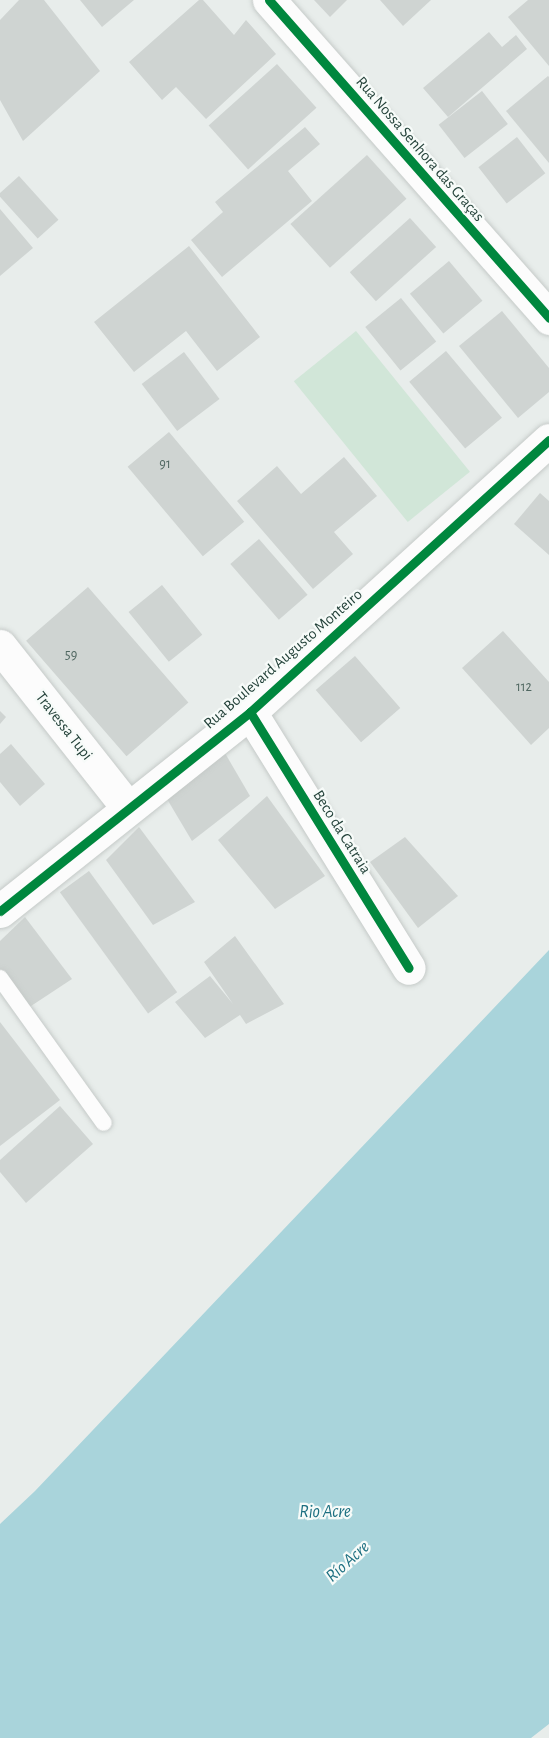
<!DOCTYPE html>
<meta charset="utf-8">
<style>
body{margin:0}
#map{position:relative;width:549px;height:1738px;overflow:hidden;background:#e8edeb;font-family:"Alegreya Sans",sans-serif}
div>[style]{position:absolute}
.green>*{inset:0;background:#d1e6d8;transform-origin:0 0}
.water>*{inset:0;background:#a9d4db}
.building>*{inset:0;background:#cfd4d2;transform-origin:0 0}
.roads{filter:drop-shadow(0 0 2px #c5cac8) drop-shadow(0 0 2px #c5cac8)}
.lane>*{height:16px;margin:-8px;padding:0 8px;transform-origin:8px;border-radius:8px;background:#fcfcfc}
.street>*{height:33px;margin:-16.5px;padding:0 16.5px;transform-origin:16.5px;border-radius:16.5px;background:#fcfcfc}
.cycleway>*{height:9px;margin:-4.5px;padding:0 4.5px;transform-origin:4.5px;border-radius:4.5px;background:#00873e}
span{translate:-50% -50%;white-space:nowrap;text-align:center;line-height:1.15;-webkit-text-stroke:4.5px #f7fbf9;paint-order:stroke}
.number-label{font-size:14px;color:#506761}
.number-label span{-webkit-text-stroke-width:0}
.street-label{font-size:16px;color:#24423a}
.water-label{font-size:18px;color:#1c6f80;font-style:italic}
</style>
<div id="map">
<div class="green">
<i style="left:356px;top:331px;width:181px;height:80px;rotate:51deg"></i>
</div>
<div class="water">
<i style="clip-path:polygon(549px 950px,549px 1724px,531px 1738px,0 1738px,0 1524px,35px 1491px)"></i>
</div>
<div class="building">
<i style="clip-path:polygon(19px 0,44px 0,100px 71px,23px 141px,0 100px,0 20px)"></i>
<i style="clip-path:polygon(80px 0,134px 0,102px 27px)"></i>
<i style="clip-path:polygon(199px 0,203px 0,234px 35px,246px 20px,276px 54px,206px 119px,176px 87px,162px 100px,129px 62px)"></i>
<i style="clip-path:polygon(314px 0,347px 0,330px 17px)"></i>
<i style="clip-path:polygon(380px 0,431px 0,403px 26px)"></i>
<i style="clip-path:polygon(528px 0,549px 0,549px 66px,508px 17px)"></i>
<i style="clip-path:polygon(489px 32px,502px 47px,516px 35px,527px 49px,448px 117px,423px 88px)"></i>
<i style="left:277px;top:64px;width:59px;height:92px;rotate:48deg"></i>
<i style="clip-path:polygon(548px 76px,549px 77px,549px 163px,506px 111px)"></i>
<i style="left:482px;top:91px;width:42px;height:55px;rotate:52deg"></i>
<i style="clip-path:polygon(305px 127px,320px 144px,288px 171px,312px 201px,222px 277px,191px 240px,223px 212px,215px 202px)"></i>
<i style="left:517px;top:137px;width:46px;height:49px;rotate:52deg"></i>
<i style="left:367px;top:155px;width:59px;height:103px;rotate:48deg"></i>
<i style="left:19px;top:176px;width:59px;height:28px;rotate:48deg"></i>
<i style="clip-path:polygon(0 209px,33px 248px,0 276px)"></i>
<i style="left:410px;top:218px;width:39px;height:81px;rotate:48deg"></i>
<i style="clip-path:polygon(189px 246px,260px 337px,217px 371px,186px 331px,134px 372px,94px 322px)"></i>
<i style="left:449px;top:261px;width:52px;height:51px;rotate:50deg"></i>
<i style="left:401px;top:298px;width:56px;height:46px;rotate:51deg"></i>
<i style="clip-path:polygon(502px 311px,549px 368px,549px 392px,518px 418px,459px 346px)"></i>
<i style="left:446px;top:351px;width:87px;height:48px;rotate:50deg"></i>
<i style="left:184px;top:352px;width:59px;height:53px;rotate:53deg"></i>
<i style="left:169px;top:432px;width:117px;height:54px;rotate:50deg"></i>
<i style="clip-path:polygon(344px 457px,377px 496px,334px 532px,353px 554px,313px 589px,237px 501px,277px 466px,301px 494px)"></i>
<i style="clip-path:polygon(540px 493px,549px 501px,549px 555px,514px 524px)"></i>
<i style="left:259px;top:539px;width:74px;height:38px;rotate:49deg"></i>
<i style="left:162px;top:585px;width:64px;height:43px;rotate:51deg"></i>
<i style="left:88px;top:587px;width:153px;height:82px;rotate:49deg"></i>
<i style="clip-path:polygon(503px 631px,549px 682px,549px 728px,531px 745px,462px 668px)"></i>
<i style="left:355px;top:656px;width:69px;height:52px;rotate:49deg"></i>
<i style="clip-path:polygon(0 711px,6px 717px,0 724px)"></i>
<i style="clip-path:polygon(11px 744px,45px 784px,20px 806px,0 782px,0 754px)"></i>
<i style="clip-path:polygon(222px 748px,250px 796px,192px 841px,167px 799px)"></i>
<i style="clip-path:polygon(267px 796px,325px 876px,275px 909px,218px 840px)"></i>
<i style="clip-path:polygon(139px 827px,195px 902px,153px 925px,106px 860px)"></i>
<i style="clip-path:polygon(405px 837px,458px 896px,418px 928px,370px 862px)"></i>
<i style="left:89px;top:871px;width:150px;height:36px;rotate:54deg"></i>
<i style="clip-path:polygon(25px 917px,72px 979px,25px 1010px,0 974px,0 941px)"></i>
<i style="clip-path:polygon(235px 936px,284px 1004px,246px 1024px,240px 1015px,205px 1038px,175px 1002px,210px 976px,233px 1004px,204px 962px)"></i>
<i style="clip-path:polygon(0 1022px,60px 1100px,0 1146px)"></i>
<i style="clip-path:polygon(60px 1106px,93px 1144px,26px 1203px,0 1172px,0 1160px)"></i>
</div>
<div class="roads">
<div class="lane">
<i style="left:0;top:978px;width:178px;rotate:54.4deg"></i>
</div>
<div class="street">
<i style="left:269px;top:0;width:424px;rotate:48.6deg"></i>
<i style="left:0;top:646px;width:205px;rotate:51.7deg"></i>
<i style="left:250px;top:712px;width:301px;rotate:58.2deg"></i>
<i style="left:0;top:911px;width:320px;rotate:-38.5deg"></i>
<i style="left:250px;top:712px;width:404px;rotate:-42.3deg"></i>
</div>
</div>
<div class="cycleway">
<i style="left:269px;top:0;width:424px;rotate:48.6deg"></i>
<i style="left:250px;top:712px;width:301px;rotate:58.2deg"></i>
<i style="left:0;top:911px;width:320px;rotate:-38.5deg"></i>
<i style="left:250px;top:712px;width:404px;rotate:-42.3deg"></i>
</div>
<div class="number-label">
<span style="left:165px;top:464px">91</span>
<span style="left:71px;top:655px">59</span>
<span style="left:524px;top:687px">112</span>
</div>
<div class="street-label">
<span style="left:420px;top:149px;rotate:49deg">Rua Nossa Senhora das Graças</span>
<span style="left:283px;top:659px;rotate:-41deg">Rua Boulevard Augusto Monteiro</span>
<span style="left:64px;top:726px;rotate:52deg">Travessa Tupi</span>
<span style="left:342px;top:832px;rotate:58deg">Beco da Catraia</span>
</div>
<div class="water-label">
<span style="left:325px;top:1512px">Rio Acre</span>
<span style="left:348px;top:1562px;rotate:-42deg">Río Acre</span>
</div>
</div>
